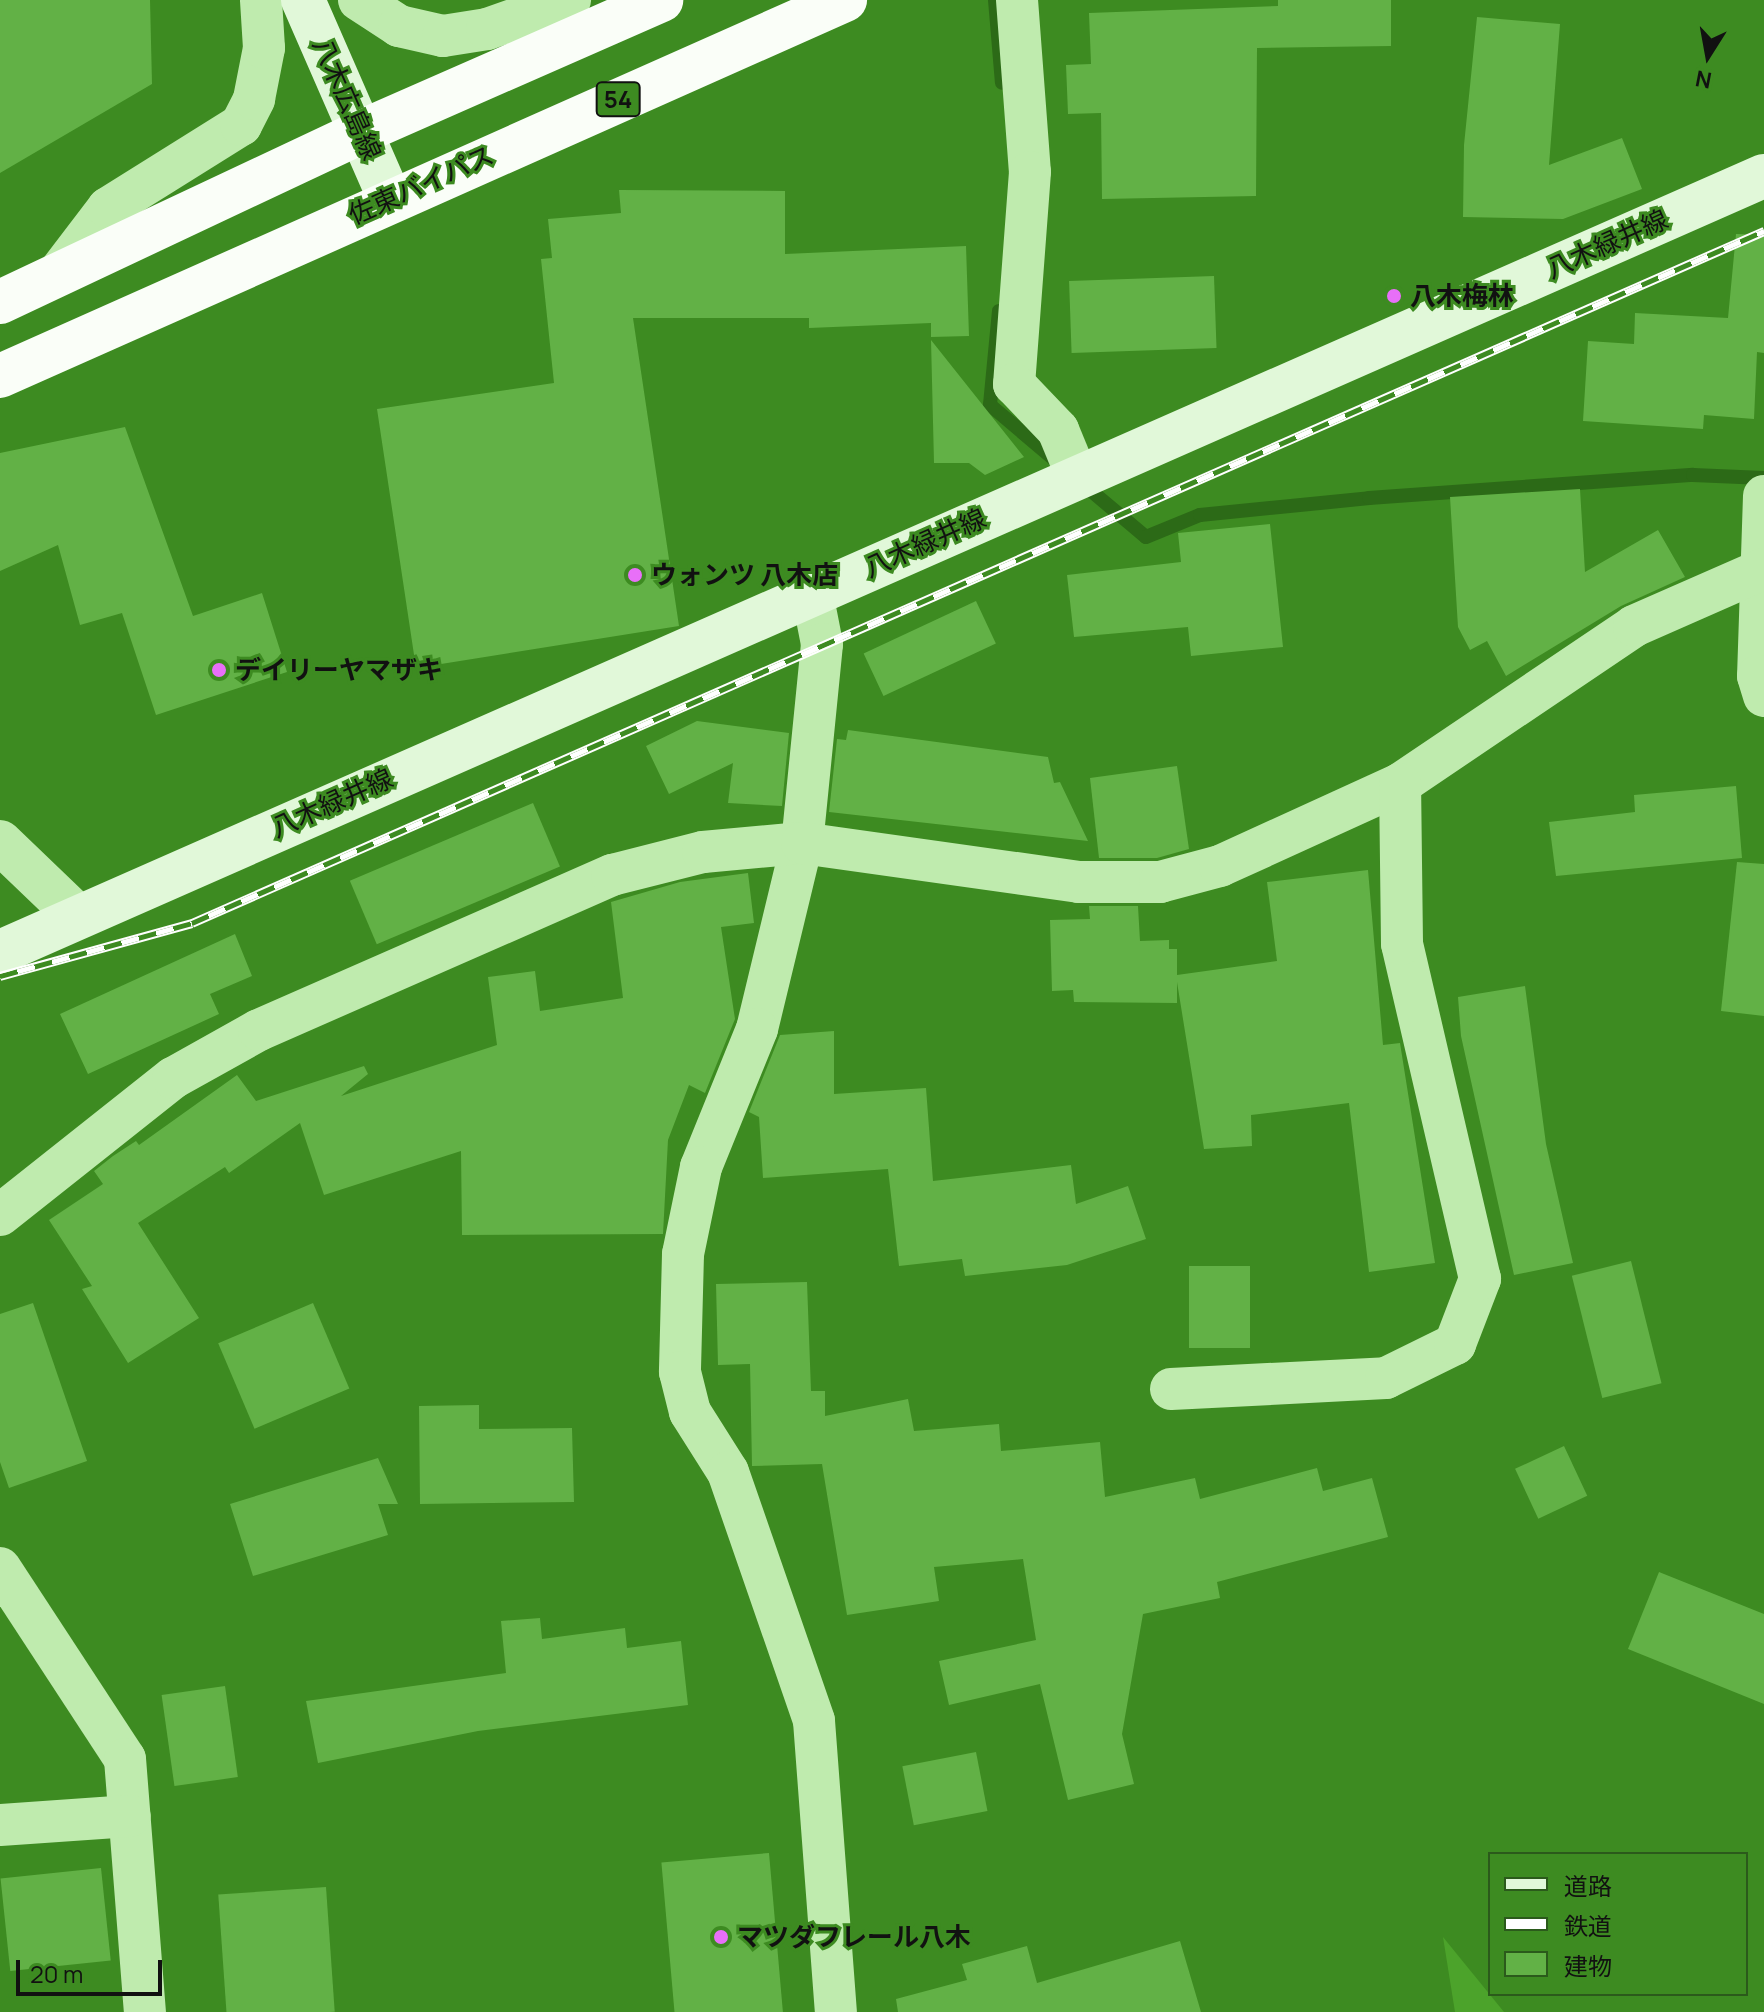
<!DOCTYPE html>
<meta charset="utf-8">
<style>
body{margin:0}
#map{position:relative;width:1764px;height:2012px;overflow:hidden;background:#3d8b21;font-family:Manrope,"Noto Sans JP",sans-serif}
div>[style]{position:absolute}
.green>*{inset:0;background:#4ca32b}
.stream>*{height:14px;margin:-7px;padding:0 7px;transform-origin:7px;border-radius:7px;background:#2c6a17}
.building>*{inset:0;background:#62b146;transform-origin:0 0}
.minor>*{height:42px;margin:-21px;padding:0 21px;transform-origin:21px;border-radius:21px;background:#bfebae}
.tertiary>*{height:44px;margin:-22px;padding:0 22px;transform-origin:22px;border-radius:22px;background:#bfebae}
.secondary>*{height:44px;margin:-22px;padding:0 22px;transform-origin:22px;border-radius:22px;background:#e1f8d9}
.trunk>*{height:44px;margin:-22px;padding:0 22px;transform-origin:22px;border-radius:22px;background:#fafef8}
.rail>*{height:9px;margin-top:-4.5px;transform-origin:0;background:repeating-linear-gradient(90deg,#3d8b21 0 18px,#fff 0 36px);box-sizing:border-box;border-block:2px solid #fff}
.dots>*{width:22px;height:22px;translate:-50% -50%;box-sizing:border-box;border:4px solid #3d8b21;border-radius:50%}
span{translate:-50% -50%;white-space:nowrap;text-align:center;line-height:1.15;-webkit-text-stroke:6px #3d8b21;paint-order:stroke}
.shield-label span{padding:2px 6px;background:#3d8b21;border:2px solid;border-radius:6px;-webkit-text-stroke-width:0}
.shield-label{font-size:24px;color:#111;font-weight:700}
.street-label{font-size:26px;color:#111}
.poi-label{font-size:26px;color:#111;font-weight:700}
.left{translate:0 -50%;text-align:left}
.legend{position:absolute;left:1488px;top:1852px;width:260px;height:144px;box-sizing:border-box;background:#3d8b21;border:2px solid #2b5a1b;margin:0;padding:10px 14px;list-style:none;font-size:24px;color:#111}
.legend li{display:flex;align-items:center;gap:16px;height:40px}
.legend b{width:40px;border:2px solid #2b5a1b}
.north{position:absolute;left:1668px;top:16px;width:80px;height:80px;-webkit-text-stroke:6px #3d8b21;paint-order:stroke;rotate:191deg;font-size:22px;font-weight:700;line-height:32px;text-align:center;color:#111}
.north::after{content:'';display:block;margin:auto;width:28px;height:36px;background:#111;clip-path:polygon(50% 0,100% 100%,50% 72%,0 100%)}
.scale{position:absolute;left:16px;top:1960px;width:146px;height:36px;box-sizing:border-box;border:4px solid #111;border-top:0;padding-left:10px;font-size:24px;line-height:28px;white-space:nowrap;color:#111;-webkit-text-stroke:6px #3d8b21;paint-order:stroke}
</style>
<div id="map">
<div class="green">
<i style="clip-path:polygon(1443px 1937px,1504px 2012px,1455px 2012px)"></i>
</div>
<div class="stream">
<i style="left:995px;top:0;width:83px;rotate:85.2deg"></i>
<i style="left:999px;top:311px;width:94px;rotate:95.5deg"></i>
<i style="left:990px;top:405px;width:85px;rotate:40.2deg"></i>
<i style="left:1083px;top:484px;width:82px;rotate:40.1deg"></i>
<i style="left:1146px;top:537px;width:58px;rotate:-22.2deg"></i>
<i style="left:1200px;top:515px;width:170px;rotate:-5.7deg"></i>
<i style="left:1369px;top:498px;width:325px;rotate:-4.1deg"></i>
<i style="left:1693px;top:475px;width:71px;rotate:2.4deg"></i>
</div>
<div class="building">
<i style="clip-path:polygon(0 0,150px 0,152px 84px,0 173px)"></i>
<i style="clip-path:polygon(1278px 0,1391px 0,1391px 46px,1257px 48px,1256px 196px,1102px 199px,1101px 113px,1068px 114px,1066px 65px,1091px 64px,1089px 13px,1278px 6px)"></i>
<i style="clip-path:polygon(1477px 17px,1560px 24px,1549px 165px,1622px 138px,1642px 189px,1563px 219px,1463px 217px,1464px 145px)"></i>
<i style="clip-path:polygon(619px 190px,785px 191px,785px 254px,966px 246px,969px 336px,931px 337px,931px 323px,809px 328px,809px 318px,633px 318px,679px 626px,416px 668px,377px 409px,554px 383px,541px 259px,552px 258px,548px 219px,621px 213px)"></i>
<i style="clip-path:polygon(1736px 234px,1764px 235px,1764px 353px,1757px 352px,1754px 419px,1704px 415px,1703px 429px,1583px 421px,1588px 341px,1634px 344px,1635px 313px,1728px 318px)"></i>
<i style="left:1214px;top:276px;width:72px;height:145px;rotate:88deg"></i>
<i style="clip-path:polygon(931px 340px,1024px 457px,985px 475px,969px 463px,934px 463px)"></i>
<i style="clip-path:polygon(125px 427px,193px 616px,262px 593px,287px 672px,156px 715px,122px 613px,80px 625px,58px 545px,0 571px,0 453px)"></i>
<i style="clip-path:polygon(1580px 489px,1585px 572px,1658px 530px,1685px 577px,1621px 606px,1506px 676px,1487px 641px,1470px 650px,1458px 627px,1450px 497px)"></i>
<i style="clip-path:polygon(1270px 524px,1283px 647px,1191px 656px,1188px 627px,1074px 637px,1067px 575px,1181px 562px,1178px 533px)"></i>
<i style="left:976px;top:601px;width:47px;height:124px;rotate:65deg"></i>
<i style="clip-path:polygon(697px 721px,789px 733px,782px 806px,728px 803px,733px 763px,669px 794px,646px 746px)"></i>
<i style="clip-path:polygon(848px 730px,1048px 757px,1054px 783px,1060px 782px,1088px 841px,829px 812px,837px 739px,846px 740px)"></i>
<i style="clip-path:polygon(1177px 766px,1189px 849px,1157px 858px,1099px 858px,1090px 778px)"></i>
<i style="clip-path:polygon(1736px 786px,1742px 858px,1556px 876px,1549px 822px,1635px 812px,1634px 795px)"></i>
<i style="left:533px;top:803px;width:69px;height:199px;rotate:67deg"></i>
<i style="clip-path:polygon(1737px 862px,1764px 864px,1764px 1016px,1721px 1011px)"></i>
<i style="clip-path:polygon(1368px 870px,1383px 1045px,1400px 1043px,1435px 1263px,1369px 1272px,1349px 1103px,1251px 1115px,1252px 1146px,1204px 1149px,1177px 982px,1177px 1003px,1074px 1002px,1073px 990px,1052px 991px,1050px 920px,1090px 919px,1089px 906px,1138px 906px,1140px 941px,1169px 940px,1169px 949px,1177px 949px,1177px 975px,1277px 961px,1267px 882px)"></i>
<i style="clip-path:polygon(748px 873px,754px 923px,721px 927px,735px 1019px,705px 1093px,689px 1085px,668px 1140px,663px 1234px,462px 1235px,461px 1151px,324px 1195px,300px 1123px,229px 1173px,225px 1167px,138px 1223px,199px 1318px,128px 1363px,82px 1289px,92px 1286px,49px 1220px,103px 1184px,94px 1171px,113px 1156px,136px 1141px,139px 1145px,237px 1075px,256px 1101px,364px 1066px,368px 1074px,341px 1096px,497px 1045px,488px 977px,535px 971px,540px 1011px,623px 998px,611px 902px,680px 882px)"></i>
<i style="clip-path:polygon(235px 934px,252px 976px,210px 994px,219px 1014px,88px 1074px,60px 1014px)"></i>
<i style="clip-path:polygon(1525px 986px,1546px 1144px,1573px 1263px,1514px 1275px,1461px 1036px,1458px 997px)"></i>
<i style="clip-path:polygon(834px 1031px,834px 1094px,926px 1088px,933px 1181px,1071px 1165px,1076px 1204px,1128px 1186px,1146px 1239px,1067px 1265px,965px 1276px,962px 1259px,899px 1266px,888px 1169px,763px 1178px,759px 1117px,749px 1112px,780px 1035px)"></i>
<i style="left:1631px;top:1261px;width:126px;height:61px;rotate:76deg"></i>
<i style="left:1250px;top:1266px;width:82px;height:61px;rotate:90deg"></i>
<i style="clip-path:polygon(807px 1282px,811px 1391px,825px 1391px,825px 1416px,908px 1399px,914px 1431px,999px 1424px,1001px 1451px,1100px 1442px,1105px 1497px,1195px 1478px,1200px 1499px,1317px 1468px,1323px 1491px,1372px 1478px,1388px 1537px,1217px 1582px,1220px 1598px,1143px 1614px,1122px 1734px,1134px 1784px,1068px 1800px,1040px 1684px,949px 1705px,939px 1661px,1036px 1640px,1023px 1559px,934px 1567px,939px 1601px,847px 1615px,822px 1464px,752px 1466px,750px 1364px,718px 1365px,716px 1284px)"></i>
<i style="clip-path:polygon(33px 1303px,87px 1461px,9px 1488px,0 1462px,0 1314px)"></i>
<i style="left:313px;top:1303px;width:93px;height:103px;rotate:67deg"></i>
<i style="clip-path:polygon(479px 1405px,479px 1429px,572px 1428px,574px 1502px,420px 1504px,419px 1406px)"></i>
<i style="left:1564px;top:1446px;width:55px;height:54px;rotate:65deg"></i>
<i style="clip-path:polygon(378px 1458px,398px 1504px,378px 1504px,388px 1535px,253px 1576px,230px 1504px)"></i>
<i style="clip-path:polygon(1659px 1572px,1764px 1614px,1764px 1704px,1628px 1649px)"></i>
<i style="clip-path:polygon(540px 1618px,542px 1639px,625px 1628px,627px 1648px,681px 1641px,688px 1705px,478px 1731px,318px 1763px,306px 1701px,506px 1673px,501px 1621px)"></i>
<i style="left:225px;top:1686px;width:92px;height:64px;rotate:82deg"></i>
<i style="left:976px;top:1752px;width:60px;height:75px;rotate:79deg"></i>
<i style="left:769px;top:1853px;width:160px;height:108px;rotate:85deg"></i>
<i style="left:101px;top:1868px;width:93px;height:101px;rotate:84deg"></i>
<i style="left:326px;top:1887px;width:125px;height:108px;rotate:86deg"></i>
<i style="clip-path:polygon(1180px 1941px,1201px 2012px,898px 2012px,896px 1999px,967px 1980px,962px 1964px,1027px 1946px,1037px 1983px)"></i>
</div>
<div class="minor">
<i style="left:359px;top:0;width:48px;rotate:33deg"></i>
<i style="left:399px;top:26px;width:45px;rotate:12.8deg"></i>
<i style="left:443px;top:36px;width:45px;rotate:-9deg"></i>
<i style="left:487px;top:29px;width:88px;rotate:-19.3deg"></i>
<i style="left:1017px;top:0;width:172px;rotate:85.7deg"></i>
<i style="left:1030px;top:172px;width:213px;rotate:94.3deg"></i>
<i style="left:1014px;top:384px;width:64px;rotate:46.3deg"></i>
<i style="left:1058px;top:430px;width:50px;rotate:67.6deg"></i>
<i style="left:57px;top:275px;width:84px;rotate:-52.7deg"></i>
<i style="left:108px;top:208px;width:157px;rotate:-32deg"></i>
<i style="left:241px;top:125px;width:29px;rotate:-63deg"></i>
<i style="left:254px;top:99px;width:52px;rotate:-78.9deg"></i>
<i style="left:264px;top:48px;width:48px;rotate:-93.6deg"></i>
<i style="left:1764px;top:496px;width:180px;rotate:91.9deg"></i>
<i style="left:1758px;top:676px;width:21px;rotate:73deg"></i>
<i style="left:812px;top:593px;width:52px;rotate:78.9deg"></i>
<i style="left:822px;top:644px;width:200px;rotate:95.7deg"></i>
<i style="left:802px;top:843px;width:191px;rotate:103.6deg"></i>
<i style="left:757px;top:1029px;width:149px;rotate:112.1deg"></i>
<i style="left:701px;top:1167px;width:89px;rotate:101.7deg"></i>
<i style="left:683px;top:1254px;width:118px;rotate:91.5deg"></i>
<i style="left:680px;top:1372px;width:41px;rotate:76deg"></i>
<i style="left:690px;top:1412px;width:71px;rotate:57.7deg"></i>
<i style="left:728px;top:1472px;width:263px;rotate:70.9deg"></i>
<i style="left:814px;top:1721px;width:292px;rotate:85.7deg"></i>
<i style="left:0;top:1215px;width:221px;rotate:-38.4deg"></i>
<i style="left:173px;top:1078px;width:98px;rotate:-29.2deg"></i>
<i style="left:259px;top:1030px;width:386px;rotate:-23.7deg"></i>
<i style="left:612px;top:875px;width:94px;rotate:-14.2deg"></i>
<i style="left:703px;top:852px;width:99px;rotate:-5.2deg"></i>
<i style="left:802px;top:843px;width:280px;rotate:8deg"></i>
<i style="left:1079px;top:882px;width:81px"></i>
<i style="left:1160px;top:882px;width:62px;rotate:-14.9deg"></i>
<i style="left:1220px;top:866px;width:198px;rotate:-24.5deg"></i>
<i style="left:1400px;top:784px;width:282px;rotate:-34deg"></i>
<i style="left:1634px;top:626px;width:142px;rotate:-23.7deg"></i>
<i style="left:1171px;top:1389px;width:215px;rotate:-2.9deg"></i>
<i style="left:1386px;top:1378px;width:77px;rotate:-26.2deg"></i>
<i style="left:1455px;top:1344px;width:70px;rotate:-69deg"></i>
<i style="left:1480px;top:1279px;width:344px;rotate:-103.1deg"></i>
<i style="left:1402px;top:944px;width:160px;rotate:-90.7deg"></i>
<i style="left:0;top:1568px;width:228px;rotate:56.8deg"></i>
<i style="left:125px;top:1759px;width:254px;rotate:85.5deg"></i>
<i style="left:0;top:1825px;width:130px;rotate:-4deg"></i>
</div>
<div class="tertiary">
<i style="left:0;top:842px;width:105px;rotate:43.8deg"></i>
</div>
<div class="secondary">
<i style="left:303px;top:0;width:217px;rotate:66.4deg"></i>
<i style="left:0;top:952px;width:1927px;rotate:-23.75deg"></i>
</div>
<div class="trunk">
<i style="left:0;top:302px;width:399px;rotate:-25.2deg"></i>
<i style="left:361px;top:132px;width:328px;rotate:-23.7deg"></i>
<i style="left:0;top:376px;width:925px;rotate:-23.99deg"></i>
</div>
<div class="rail">
<i style="left:0;top:976px;width:199px;rotate:-15.4deg"></i>
<i style="left:192px;top:923px;width:1718px;rotate:-23.76deg"></i>
</div>
<div class="dots">
<i style="left:1394px;top:296px;background:#e86ff8"></i>
<i style="left:635px;top:575px;background:#e86ff8"></i>
<i style="left:219px;top:670px;background:#e86ff8"></i>
<i style="left:721px;top:1937px;background:#e86ff8"></i>
</div>
<div class="shield-label">
<span style="left:618px;top:99px">54</span>
</div>
<div class="street-label">
<span style="left:347px;top:99px;rotate:66deg">八木広島線</span>
<span style="left:421px;top:185px;rotate:-24deg">佐東バイパス</span>
<span style="left:1607px;top:244px;rotate:-24deg">八木緑井線</span>
<span style="left:925px;top:543px;rotate:-24deg">八木緑井線</span>
<span style="left:332px;top:803px;rotate:-24deg">八木緑井線</span>
</div>
<div class="poi-label">
<span class="left" style="left:1410px;top:296px">八木梅林</span>
<span class="left" style="left:651px;top:575px">ウォンツ 八木店</span>
<span class="left" style="left:235px;top:670px">デイリーヤマザキ</span>
<span class="left" style="left:737px;top:1937px">マツダフレール八木</span>
</div>
<ul class="legend">
<li><b style="height:10px;background:#e1f8d9"></b>道路</li>
<li><b style="height:10px;background:#fff"></b>鉄道</li>
<li><b style="height:22px;background:#62b146"></b>建物</li>
</ul>
<div class="north">N</div>
<div class="scale">20 m</div>
</div>
